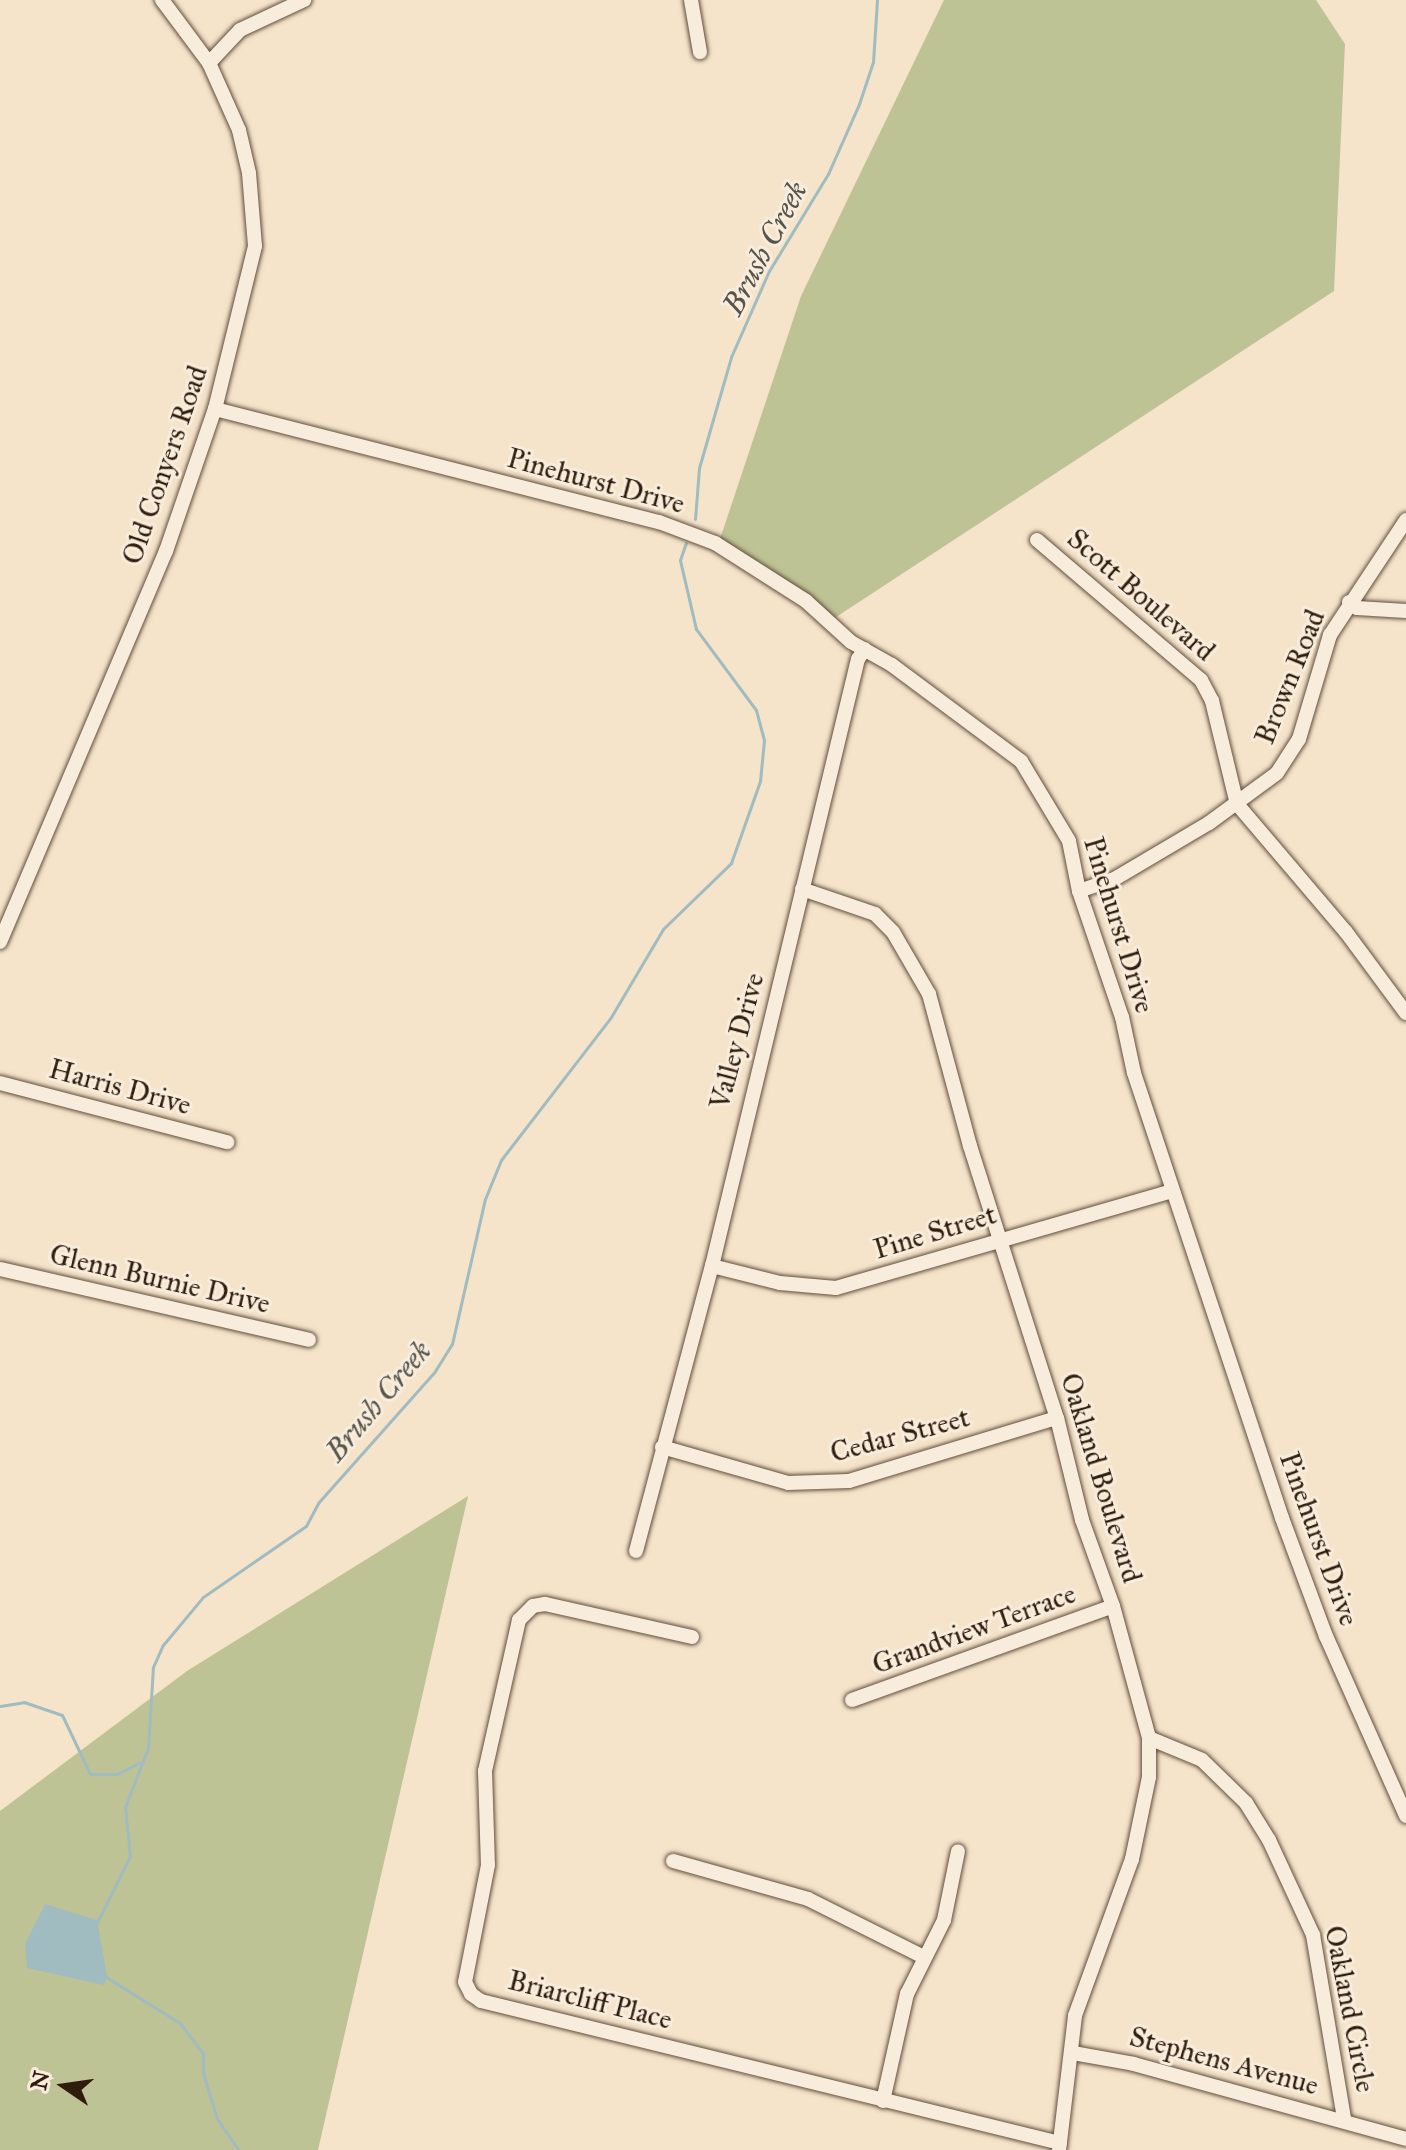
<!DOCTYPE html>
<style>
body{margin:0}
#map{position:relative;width:1406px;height:2150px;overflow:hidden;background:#f5e3ca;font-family:"IM FELL Great Primer",serif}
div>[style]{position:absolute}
.green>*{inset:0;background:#bec395}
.water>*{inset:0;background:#a0bcc0}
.stream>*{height:3px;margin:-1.5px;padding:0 1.5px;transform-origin:1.5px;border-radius:1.5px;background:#a0bcc0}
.roads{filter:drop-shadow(0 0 2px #614e3c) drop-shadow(0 0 2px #614e3c)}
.minor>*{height:14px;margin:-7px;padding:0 7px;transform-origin:7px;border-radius:7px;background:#f8eddd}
span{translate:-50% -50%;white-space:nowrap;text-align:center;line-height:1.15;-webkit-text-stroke:6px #f8eddd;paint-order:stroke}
.street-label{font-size:28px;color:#301c0c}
.water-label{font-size:30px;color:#57544b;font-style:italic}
.north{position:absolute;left:24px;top:2046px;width:80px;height:80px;-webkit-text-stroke:6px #f8eddd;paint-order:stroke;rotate:283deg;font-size:22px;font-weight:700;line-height:32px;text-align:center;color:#301c0c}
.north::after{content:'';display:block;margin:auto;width:28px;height:36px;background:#301c0c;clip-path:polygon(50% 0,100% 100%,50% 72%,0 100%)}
</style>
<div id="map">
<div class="green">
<i style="clip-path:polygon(944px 0,1316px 0,1345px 44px,1334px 291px,830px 621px,718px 545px,801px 296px)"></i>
<i style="clip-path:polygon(468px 1496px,318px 2150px,0 2150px,0 1811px,187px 1671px)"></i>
</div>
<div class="water">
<i style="clip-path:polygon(45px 1904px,97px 1920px,107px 1976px,104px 1985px,27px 1968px,25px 1944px)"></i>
</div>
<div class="stream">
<i style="left:695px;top:519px;width:51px;rotate:-85.5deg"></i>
<i style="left:699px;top:468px;width:116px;rotate:-73.9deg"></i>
<i style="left:731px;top:357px;width:94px;rotate:-66.2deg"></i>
<i style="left:769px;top:271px;width:114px;rotate:-58.7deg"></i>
<i style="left:828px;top:174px;width:77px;rotate:-66.1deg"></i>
<i style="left:859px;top:104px;width:44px;rotate:-71.6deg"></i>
<i style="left:873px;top:62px;width:62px;rotate:-86.3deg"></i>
<i style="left:0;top:1706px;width:24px;rotate:-9deg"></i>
<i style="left:24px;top:1702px;width:40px;rotate:18.9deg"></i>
<i style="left:62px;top:1715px;width:65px;rotate:64.6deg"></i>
<i style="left:90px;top:1774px;width:27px"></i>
<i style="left:117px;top:1774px;width:25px;rotate:-27deg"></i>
<i style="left:96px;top:1925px;width:77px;rotate:-63.8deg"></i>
<i style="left:130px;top:1856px;width:49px;rotate:-95.8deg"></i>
<i style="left:125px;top:1807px;width:63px;rotate:-68.7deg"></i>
<i style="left:148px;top:1748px;width:81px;rotate:-86.5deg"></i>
<i style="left:153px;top:1667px;width:24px;rotate:-66deg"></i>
<i style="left:163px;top:1645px;width:62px;rotate:-50.2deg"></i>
<i style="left:203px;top:1597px;width:125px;rotate:-34.6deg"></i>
<i style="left:306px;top:1526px;width:26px;rotate:-62deg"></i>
<i style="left:318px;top:1503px;width:176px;rotate:-48.4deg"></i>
<i style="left:435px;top:1371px;width:32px;rotate:-58deg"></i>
<i style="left:452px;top:1344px;width:149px;rotate:-77.2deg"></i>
<i style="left:485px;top:1199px;width:42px;rotate:-67.7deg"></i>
<i style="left:501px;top:1160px;width:180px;rotate:-52.4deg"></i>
<i style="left:611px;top:1017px;width:102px;rotate:-59.4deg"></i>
<i style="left:663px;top:929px;width:95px;rotate:-44.1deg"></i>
<i style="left:731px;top:863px;width:87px;rotate:-70.5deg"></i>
<i style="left:760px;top:781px;width:41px;rotate:-84.4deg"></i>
<i style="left:764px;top:740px;width:31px;rotate:-105deg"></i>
<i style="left:756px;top:710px;width:101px;rotate:-126.5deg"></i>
<i style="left:696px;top:629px;width:71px;rotate:-103.1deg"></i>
<i style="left:680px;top:560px;width:18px;rotate:-71deg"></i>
<i style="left:106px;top:1977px;width:87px;rotate:31.9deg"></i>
<i style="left:180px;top:2023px;width:39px;rotate:53deg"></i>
<i style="left:203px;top:2054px;width:19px;rotate:90deg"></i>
<i style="left:203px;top:2073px;width:48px;rotate:73.1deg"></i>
<i style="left:217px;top:2119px;width:38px;rotate:55deg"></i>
</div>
<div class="roads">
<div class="minor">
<i style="left:691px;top:0;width:53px;rotate:80.2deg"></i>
<i style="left:209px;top:63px;width:45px;rotate:-46.8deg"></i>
<i style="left:240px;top:30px;width:71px;rotate:-25.1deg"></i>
<i style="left:215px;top:409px;width:458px;rotate:14.3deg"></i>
<i style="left:659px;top:522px;width:60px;rotate:20.6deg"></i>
<i style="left:715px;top:543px;width:108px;rotate:32.5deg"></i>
<i style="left:806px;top:601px;width:61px;rotate:42.3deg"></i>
<i style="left:851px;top:642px;width:47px;rotate:29.3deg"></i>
<i style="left:892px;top:665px;width:161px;rotate:36.7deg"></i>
<i style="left:1021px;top:761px;width:93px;rotate:59deg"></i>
<i style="left:1069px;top:841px;width:51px;rotate:78.7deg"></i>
<i style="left:1079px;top:891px;width:133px;rotate:71.2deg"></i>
<i style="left:1122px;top:1017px;width:57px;rotate:77.9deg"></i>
<i style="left:1134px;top:1073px;width:469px;rotate:71.6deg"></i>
<i style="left:1282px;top:1518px;width:126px;rotate:69.6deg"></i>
<i style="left:1326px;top:1636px;width:197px;rotate:66deg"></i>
<i style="left:1037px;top:540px;width:216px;rotate:40.5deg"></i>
<i style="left:1201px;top:680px;width:24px;rotate:62deg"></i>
<i style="left:1212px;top:701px;width:106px;rotate:76.4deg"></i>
<i style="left:1237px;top:804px;width:168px;rotate:49.6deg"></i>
<i style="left:1346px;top:932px;width:101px;rotate:53.5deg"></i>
<i style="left:1349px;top:602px;width:10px;rotate:37deg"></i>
<i style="left:1357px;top:608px;width:49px;rotate:3.5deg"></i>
<i style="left:802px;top:889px;width:77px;rotate:18.9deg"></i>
<i style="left:875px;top:914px;width:25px;rotate:45deg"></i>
<i style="left:893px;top:932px;width:72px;rotate:59.9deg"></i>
<i style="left:929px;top:994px;width:157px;rotate:74.9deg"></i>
<i style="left:970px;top:1146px;width:286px;rotate:72.3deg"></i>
<i style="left:1057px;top:1418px;width:105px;rotate:76.2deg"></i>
<i style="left:1082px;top:1520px;width:91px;rotate:70.2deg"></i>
<i style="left:1113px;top:1606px;width:137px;rotate:74.7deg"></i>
<i style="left:1149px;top:1738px;width:39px;rotate:90deg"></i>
<i style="left:1149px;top:1777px;width:84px;rotate:101.7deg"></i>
<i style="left:1132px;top:1859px;width:167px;rotate:110deg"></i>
<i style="left:1075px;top:2016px;width:135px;rotate:96.8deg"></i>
<i style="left:1079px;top:891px;width:39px;rotate:-19deg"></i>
<i style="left:1116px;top:878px;width:108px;rotate:-30.6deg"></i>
<i style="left:1209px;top:823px;width:84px;rotate:-36.3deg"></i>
<i style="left:1277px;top:773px;width:40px;rotate:-57.1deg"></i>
<i style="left:1299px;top:739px;width:109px;rotate:-73.4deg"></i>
<i style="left:1330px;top:635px;width:138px;rotate:-56.5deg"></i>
<i style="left:0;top:942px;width:425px;rotate:-67deg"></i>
<i style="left:166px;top:551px;width:150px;rotate:-71deg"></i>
<i style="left:215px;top:409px;width:168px;rotate:-76.2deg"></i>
<i style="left:255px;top:246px;width:73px;rotate:-94.7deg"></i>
<i style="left:249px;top:173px;width:44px;rotate:-103.1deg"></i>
<i style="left:239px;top:130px;width:73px;rotate:-114.1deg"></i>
<i style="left:209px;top:63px;width:79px;rotate:-126.7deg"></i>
<i style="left:0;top:1083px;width:235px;rotate:14.6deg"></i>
<i style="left:712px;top:1266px;width:70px;rotate:14deg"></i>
<i style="left:780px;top:1283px;width:56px;rotate:5.1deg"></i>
<i style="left:836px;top:1288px;width:350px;rotate:-16.1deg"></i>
<i style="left:0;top:1269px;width:317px;rotate:12.9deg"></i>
<i style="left:662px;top:1447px;width:131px;rotate:15.9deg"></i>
<i style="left:788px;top:1483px;width:61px;rotate:-1.9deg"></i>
<i style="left:849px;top:1481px;width:217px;rotate:-16.9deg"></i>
<i style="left:636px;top:1551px;width:295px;rotate:-75.1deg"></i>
<i style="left:712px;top:1266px;width:624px;rotate:-76.48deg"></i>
<i style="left:858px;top:659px;width:12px;rotate:-55deg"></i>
<i style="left:692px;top:1637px;width:151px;rotate:-167.3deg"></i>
<i style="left:545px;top:1604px;width:12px;rotate:171deg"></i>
<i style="left:533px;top:1606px;width:20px;rotate:135deg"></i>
<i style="left:519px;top:1620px;width:155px;rotate:102.7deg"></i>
<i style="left:485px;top:1771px;width:94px;rotate:88.2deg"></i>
<i style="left:488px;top:1865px;width:119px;rotate:101.1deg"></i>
<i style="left:465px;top:1982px;width:13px;rotate:63deg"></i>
<i style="left:471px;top:1994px;width:12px;rotate:35deg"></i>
<i style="left:481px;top:2001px;width:596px;rotate:13.78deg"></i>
<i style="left:852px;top:1700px;width:277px;rotate:-19.8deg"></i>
<i style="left:1149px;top:1738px;width:57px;rotate:22.5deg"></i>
<i style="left:1202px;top:1760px;width:62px;rotate:44.3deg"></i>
<i style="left:1246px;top:1803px;width:44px;rotate:58.1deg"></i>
<i style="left:1269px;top:1840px;width:105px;rotate:65.1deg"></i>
<i style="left:1313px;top:1935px;width:187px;rotate:80.4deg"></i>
<i style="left:673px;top:1861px;width:140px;rotate:15.7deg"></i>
<i style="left:808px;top:1899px;width:130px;rotate:26.6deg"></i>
<i style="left:1073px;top:2053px;width:62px;rotate:10.2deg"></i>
<i style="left:1134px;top:2064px;width:282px;rotate:15.4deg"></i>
<i style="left:883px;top:2101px;width:110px;rotate:-77.4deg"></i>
<i style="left:907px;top:1994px;width:83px;rotate:-63.4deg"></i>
<i style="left:944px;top:1920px;width:70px;rotate:-78.5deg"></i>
</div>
</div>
<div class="street-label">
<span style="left:165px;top:465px;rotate:-71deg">Old Conyers Road</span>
<span style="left:596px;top:481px;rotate:15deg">Pinehurst Drive</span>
<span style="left:1141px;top:595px;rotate:41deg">Scott Boulevard</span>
<span style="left:1290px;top:677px;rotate:-68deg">Brown Road</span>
<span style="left:1119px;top:925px;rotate:73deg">Pinehurst Drive</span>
<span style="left:737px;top:1041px;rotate:-75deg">Valley Drive</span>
<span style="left:120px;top:1087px;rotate:15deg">Harris Drive</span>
<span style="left:935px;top:1232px;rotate:-17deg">Pine Street</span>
<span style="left:160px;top:1279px;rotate:13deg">Glenn Burnie Drive</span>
<span style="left:900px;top:1435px;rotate:-15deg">Cedar Street</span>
<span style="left:1101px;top:1478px;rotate:73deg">Oakland Boulevard</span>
<span style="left:1319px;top:1539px;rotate:70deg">Pinehurst Drive</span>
<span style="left:974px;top:1629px;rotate:-20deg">Grandview Terrace</span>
<span style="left:590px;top:2000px;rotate:14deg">Briarcliff Place</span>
<span style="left:1350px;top:2009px;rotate:79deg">Oakland Circle</span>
<span style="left:1224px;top:2061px;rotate:15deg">Stephens Avenue</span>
</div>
<div class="water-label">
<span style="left:765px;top:248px;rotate:-62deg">Brush Creek</span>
<span style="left:378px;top:1401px;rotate:-50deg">Brush Creek</span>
</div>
<div class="north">N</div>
</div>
